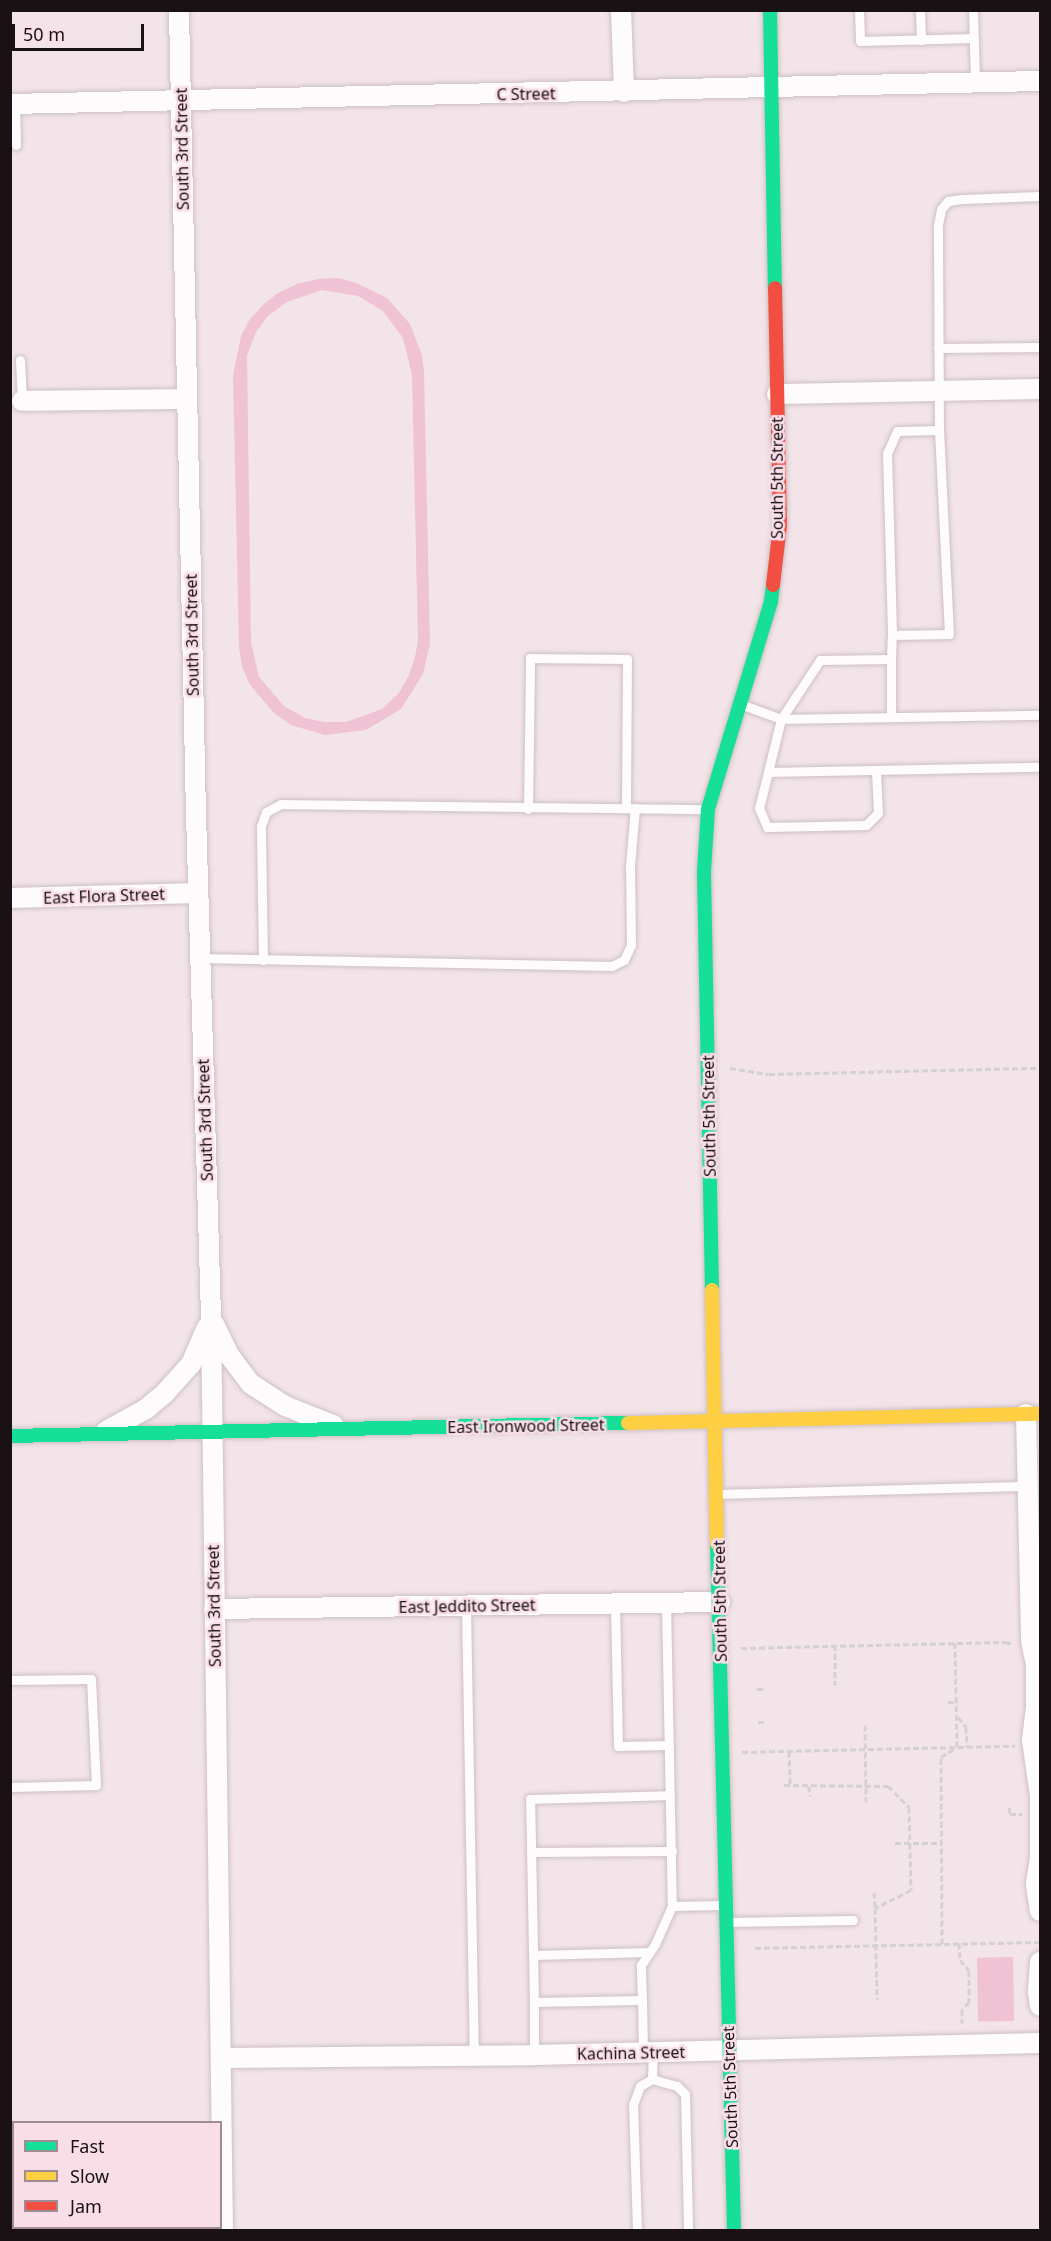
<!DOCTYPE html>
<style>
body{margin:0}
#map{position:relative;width:1051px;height:2241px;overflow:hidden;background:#f3e4e9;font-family:"Noto Sans",sans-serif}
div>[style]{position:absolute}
.green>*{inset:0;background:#efc2d4;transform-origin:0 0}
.path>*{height:3px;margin-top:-1.5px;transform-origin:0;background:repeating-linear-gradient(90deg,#d5d0d2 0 6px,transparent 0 9px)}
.roads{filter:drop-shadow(0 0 2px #cdc0c5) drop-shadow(0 0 2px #cdc0c5)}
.lane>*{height:9px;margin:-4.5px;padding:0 4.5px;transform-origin:4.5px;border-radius:4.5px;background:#fdfbfc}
.street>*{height:20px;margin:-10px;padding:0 10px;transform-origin:10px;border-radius:10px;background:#fdfbfc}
.fast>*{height:14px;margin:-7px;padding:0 7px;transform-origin:7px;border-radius:7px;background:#16e098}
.slow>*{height:14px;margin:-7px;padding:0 7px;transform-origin:7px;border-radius:7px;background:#ffcf43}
.jam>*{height:14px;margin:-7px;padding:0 7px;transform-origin:7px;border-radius:7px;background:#f24e42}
span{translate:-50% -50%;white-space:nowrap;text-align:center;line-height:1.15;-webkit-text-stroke:5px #f9dee8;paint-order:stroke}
.street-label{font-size:16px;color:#1a1115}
.frame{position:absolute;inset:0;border:12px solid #1a1115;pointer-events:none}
.legend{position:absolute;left:12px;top:2121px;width:210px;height:108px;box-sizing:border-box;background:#f9dee8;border:2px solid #a08c94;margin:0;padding:8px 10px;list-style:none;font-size:18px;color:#1a1115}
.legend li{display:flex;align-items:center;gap:12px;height:30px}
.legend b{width:30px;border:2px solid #a08c94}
.scale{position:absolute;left:12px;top:24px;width:132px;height:27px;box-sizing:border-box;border:3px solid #1a1115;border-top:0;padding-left:8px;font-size:18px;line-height:21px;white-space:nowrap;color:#1a1115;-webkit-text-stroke:4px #f9dee8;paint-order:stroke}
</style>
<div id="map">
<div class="green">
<i style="clip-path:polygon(evenodd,338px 278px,356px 283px,387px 298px,410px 324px,422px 355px,424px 371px,430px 644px,423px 674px,401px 709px,366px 730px,325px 735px,291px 725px,275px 714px,250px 685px,242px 667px,239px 647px,233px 375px,241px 336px,250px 319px,264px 304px,278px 293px,297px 284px,318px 279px,338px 278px,322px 290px,358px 296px,383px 311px,403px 338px,412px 375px,418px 641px,415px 657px,409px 675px,399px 693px,382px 709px,346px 722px,324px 722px,305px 718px,284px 706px,259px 677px,251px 642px,247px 355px,256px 332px,268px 316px,287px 302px,322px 290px)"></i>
<i style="left:1013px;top:1957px;width:64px;height:36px;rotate:89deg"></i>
</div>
<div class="path">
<i style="left:730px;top:1068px;width:39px;rotate:9deg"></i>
<i style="left:769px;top:1074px;width:271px;rotate:-1.3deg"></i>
<i style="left:835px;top:1645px;width:40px;rotate:90deg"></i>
<i style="left:741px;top:1648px;width:264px;rotate:-1.3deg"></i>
<i style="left:1005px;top:1642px;width:8px;rotate:14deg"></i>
<i style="left:757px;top:1689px;width:7px"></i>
<i style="left:948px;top:1702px;width:10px"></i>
<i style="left:958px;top:1717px;width:13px;rotate:51deg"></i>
<i style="left:966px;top:1727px;width:20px;rotate:87deg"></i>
<i style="left:758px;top:1722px;width:7px"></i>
<i style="left:865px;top:1725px;width:77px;rotate:89.3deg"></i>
<i style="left:789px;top:1751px;width:34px;rotate:88deg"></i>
<i style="left:742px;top:1752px;width:273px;rotate:-1.3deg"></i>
<i style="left:784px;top:1785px;width:104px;rotate:0.6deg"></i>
<i style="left:888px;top:1786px;width:30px;rotate:45deg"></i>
<i style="left:909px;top:1807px;width:83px;rotate:88.6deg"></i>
<i style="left:911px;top:1890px;width:40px;rotate:153.4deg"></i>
<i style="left:875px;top:1908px;width:91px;rotate:88.7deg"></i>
<i style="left:809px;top:1786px;width:10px;rotate:84deg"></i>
<i style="left:1009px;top:1807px;width:7px;rotate:82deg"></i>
<i style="left:1010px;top:1814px;width:12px"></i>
<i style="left:895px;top:1843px;width:46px"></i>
<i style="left:874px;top:1892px;width:16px;rotate:86deg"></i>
<i style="left:959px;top:1943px;width:17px;rotate:87deg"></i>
<i style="left:960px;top:1960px;width:13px;rotate:48deg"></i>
<i style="left:969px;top:1970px;width:32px;rotate:90deg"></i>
<i style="left:969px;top:2002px;width:10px;rotate:135deg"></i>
<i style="left:962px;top:2009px;width:14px;rotate:90deg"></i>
<i style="left:942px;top:1944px;width:187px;rotate:-90.3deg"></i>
<i style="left:941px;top:1757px;width:19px;rotate:-32deg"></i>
<i style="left:957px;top:1747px;width:104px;rotate:-91.1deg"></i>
<i style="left:755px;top:1948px;width:285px;rotate:-1.2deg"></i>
</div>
<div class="roads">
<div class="lane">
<i style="left:859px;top:10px;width:31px;rotate:88deg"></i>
<i style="left:860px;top:41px;width:114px;rotate:-1.5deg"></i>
<i style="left:920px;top:10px;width:30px;rotate:88deg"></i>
<i style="left:973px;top:10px;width:73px;rotate:88.4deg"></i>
<i style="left:15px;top:104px;width:41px;rotate:88.6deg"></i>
<i style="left:938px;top:348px;width:102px;rotate:-0.6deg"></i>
<i style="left:20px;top:360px;width:41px;rotate:87.2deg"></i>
<i style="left:939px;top:430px;width:42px;rotate:178.6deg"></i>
<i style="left:897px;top:431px;width:24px;rotate:114deg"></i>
<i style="left:887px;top:453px;width:182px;rotate:88.4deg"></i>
<i style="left:892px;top:635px;width:57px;rotate:-1deg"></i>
<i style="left:949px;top:634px;width:204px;rotate:-92.8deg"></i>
<i style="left:939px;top:430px;width:205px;rotate:-90.3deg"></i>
<i style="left:938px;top:225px;width:16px;rotate:-79deg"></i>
<i style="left:941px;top:209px;width:11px;rotate:-49deg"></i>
<i style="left:948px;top:201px;width:14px;rotate:-8deg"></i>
<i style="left:962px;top:199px;width:78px;rotate:-2.2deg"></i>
<i style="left:891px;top:659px;width:58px;rotate:90deg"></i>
<i style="left:743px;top:705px;width:40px;rotate:20.2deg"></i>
<i style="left:781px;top:719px;width:55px;rotate:103.8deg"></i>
<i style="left:768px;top:772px;width:272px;rotate:-1.1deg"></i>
<i style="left:781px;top:719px;width:259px;rotate:-0.9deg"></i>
<i style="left:781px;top:719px;width:71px;rotate:-56.5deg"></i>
<i style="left:820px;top:660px;width:71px;rotate:-0.8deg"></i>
<i style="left:891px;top:659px;width:24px;rotate:-88deg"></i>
<i style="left:768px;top:772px;width:37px;rotate:104deg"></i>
<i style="left:759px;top:808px;width:21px;rotate:67deg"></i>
<i style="left:767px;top:827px;width:99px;rotate:-1.2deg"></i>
<i style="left:866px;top:825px;width:17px;rotate:-45deg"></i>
<i style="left:878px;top:813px;width:43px;rotate:-92.7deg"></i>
<i style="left:528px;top:809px;width:151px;rotate:-89.2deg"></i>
<i style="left:530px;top:658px;width:97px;rotate:0.6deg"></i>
<i style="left:627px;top:659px;width:149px;rotate:90.4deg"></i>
<i style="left:200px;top:958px;width:412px;rotate:1.1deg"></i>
<i style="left:612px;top:966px;width:13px;rotate:-27deg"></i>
<i style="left:624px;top:960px;width:17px;rotate:-65deg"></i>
<i style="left:631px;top:945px;width:79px;rotate:-90.7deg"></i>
<i style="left:630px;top:866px;width:58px;rotate:-85.1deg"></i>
<i style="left:263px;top:960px;width:134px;rotate:-90.9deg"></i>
<i style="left:261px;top:826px;width:15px;rotate:-70deg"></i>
<i style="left:266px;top:812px;width:17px;rotate:-28deg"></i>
<i style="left:281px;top:804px;width:424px;rotate:0.7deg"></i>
<i style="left:720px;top:1494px;width:307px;rotate:-1.5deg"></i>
<i style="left:666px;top:1602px;width:304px;rotate:88.9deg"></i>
<i style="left:672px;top:1906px;width:50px;rotate:-1.1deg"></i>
<i style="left:615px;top:1603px;width:143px;rotate:88.8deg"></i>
<i style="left:618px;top:1746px;width:51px;rotate:-1.1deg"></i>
<i style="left:466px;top:1606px;width:449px;rotate:89deg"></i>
<i style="left:10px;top:1680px;width:81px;rotate:-0.7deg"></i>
<i style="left:91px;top:1679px;width:106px;rotate:87.3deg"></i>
<i style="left:96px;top:1785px;width:86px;rotate:178.7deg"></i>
<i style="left:531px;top:1852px;width:141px;rotate:-0.4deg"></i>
<i style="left:728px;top:1922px;width:125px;rotate:-0.9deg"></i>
<i style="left:533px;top:1955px;width:117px;rotate:-1.5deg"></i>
<i style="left:642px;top:2000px;width:35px;rotate:-92deg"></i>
<i style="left:641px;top:1965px;width:25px;rotate:-56deg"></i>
<i style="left:655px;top:1944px;width:42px;rotate:-65.9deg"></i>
<i style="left:534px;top:2002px;width:203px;rotate:-91.1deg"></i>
<i style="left:530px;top:1799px;width:140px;rotate:-1.6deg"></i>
<i style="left:534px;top:2055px;width:53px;rotate:-90deg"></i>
<i style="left:534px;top:2002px;width:108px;rotate:-1.1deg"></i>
<i style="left:642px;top:2000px;width:53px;rotate:88.9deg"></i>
<i style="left:652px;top:2079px;width:26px;rotate:16deg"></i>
<i style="left:677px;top:2086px;width:11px;rotate:45deg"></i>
<i style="left:685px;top:2094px;width:136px;rotate:88.7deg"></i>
<i style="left:637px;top:2230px;width:125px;rotate:-91.8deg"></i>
<i style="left:633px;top:2105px;width:20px;rotate:-70deg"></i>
<i style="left:640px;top:2086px;width:14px;rotate:-30deg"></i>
<i style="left:652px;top:2079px;width:27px;rotate:-88deg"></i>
</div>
<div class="street">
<i style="left:179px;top:10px;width:804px;rotate:88.79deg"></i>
<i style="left:196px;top:814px;width:502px;rotate:88.29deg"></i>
<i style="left:211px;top:1316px;width:914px;rotate:89.25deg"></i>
<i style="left:621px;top:10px;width:82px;rotate:87.9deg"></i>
<i style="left:10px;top:104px;width:1030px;rotate:-1.28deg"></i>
<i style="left:777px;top:394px;width:263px;rotate:-1.1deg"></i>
<i style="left:22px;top:401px;width:164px;rotate:-0.7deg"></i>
<i style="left:10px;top:898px;width:188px;rotate:-1.5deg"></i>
<i style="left:214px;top:1324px;width:34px;rotate:64deg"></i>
<i style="left:229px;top:1355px;width:36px;rotate:53deg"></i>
<i style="left:251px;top:1384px;width:40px;rotate:32.9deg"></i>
<i style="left:285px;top:1406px;width:52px;rotate:21.6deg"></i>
<i style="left:1026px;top:1414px;width:227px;rotate:88.7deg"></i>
<i style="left:1031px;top:1641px;width:24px;rotate:78deg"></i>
<i style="left:1036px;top:1664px;width:43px;rotate:90deg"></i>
<i style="left:1036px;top:1707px;width:33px;rotate:97deg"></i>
<i style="left:1032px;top:1740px;width:57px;rotate:81.9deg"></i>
<i style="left:1040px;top:1796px;width:62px;rotate:90deg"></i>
<i style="left:1040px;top:1858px;width:26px;rotate:99deg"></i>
<i style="left:1036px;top:1884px;width:27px;rotate:82deg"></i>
<i style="left:106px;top:1431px;width:46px;rotate:-28.8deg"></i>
<i style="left:146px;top:1409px;width:23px;rotate:-40deg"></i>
<i style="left:164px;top:1394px;width:40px;rotate:-48deg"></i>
<i style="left:191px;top:1364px;width:40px;rotate:-66.6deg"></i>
<i style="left:214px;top:1609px;width:506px;rotate:-0.79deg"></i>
<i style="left:1040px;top:1962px;width:30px;rotate:94deg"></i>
<i style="left:1038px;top:1992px;width:14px;rotate:82deg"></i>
<i style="left:221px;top:2058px;width:313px;rotate:-0.5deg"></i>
<i style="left:534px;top:2055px;width:506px;rotate:-1.36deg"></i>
</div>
<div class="fast">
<i style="left:770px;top:10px;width:278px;rotate:89deg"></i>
<i style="left:712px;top:1290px;width:419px;rotate:-91.1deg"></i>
<i style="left:704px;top:871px;width:62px;rotate:-86.3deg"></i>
<i style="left:708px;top:809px;width:217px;rotate:-73.1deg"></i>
<i style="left:771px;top:601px;width:16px;rotate:-83deg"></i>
<i style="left:10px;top:1436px;width:618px;rotate:-1.21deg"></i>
<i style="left:717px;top:1543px;width:687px;rotate:88.58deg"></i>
</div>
<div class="slow">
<i style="left:712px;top:1290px;width:253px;rotate:88.9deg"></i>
<i style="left:628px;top:1423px;width:412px;rotate:-1.3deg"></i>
</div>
<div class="jam">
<i style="left:773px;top:585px;width:60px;rotate:-83.3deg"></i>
<i style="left:780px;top:525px;width:237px;rotate:-91.2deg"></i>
</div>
</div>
<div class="street-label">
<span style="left:526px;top:94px;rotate:-1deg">C Street</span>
<span style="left:182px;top:149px;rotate:-91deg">South 3rd Street</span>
<span style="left:777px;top:478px;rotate:-90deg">South 5th Street</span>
<span style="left:192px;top:635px;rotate:-91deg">South 3rd Street</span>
<span style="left:104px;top:896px;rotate:-2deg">East Flora Street</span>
<span style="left:709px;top:1116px;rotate:-91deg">South 5th Street</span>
<span style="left:205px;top:1120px;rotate:-92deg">South 3rd Street</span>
<span style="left:526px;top:1426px;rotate:-1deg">East Ironwood Street</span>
<span style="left:720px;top:1601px;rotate:-91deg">South 5th Street</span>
<span style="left:214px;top:1606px;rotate:-91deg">South 3rd Street</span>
<span style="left:467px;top:1606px;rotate:-1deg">East Jeddito Street</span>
<span style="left:631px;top:2053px;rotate:-1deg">Kachina Street</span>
<span style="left:730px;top:2087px;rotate:-92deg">South 5th Street</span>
</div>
<div class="frame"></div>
<ul class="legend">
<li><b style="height:8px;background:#16e098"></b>Fast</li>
<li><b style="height:8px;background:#ffcf43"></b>Slow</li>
<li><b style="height:8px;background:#f24e42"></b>Jam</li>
</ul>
<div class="scale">50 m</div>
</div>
